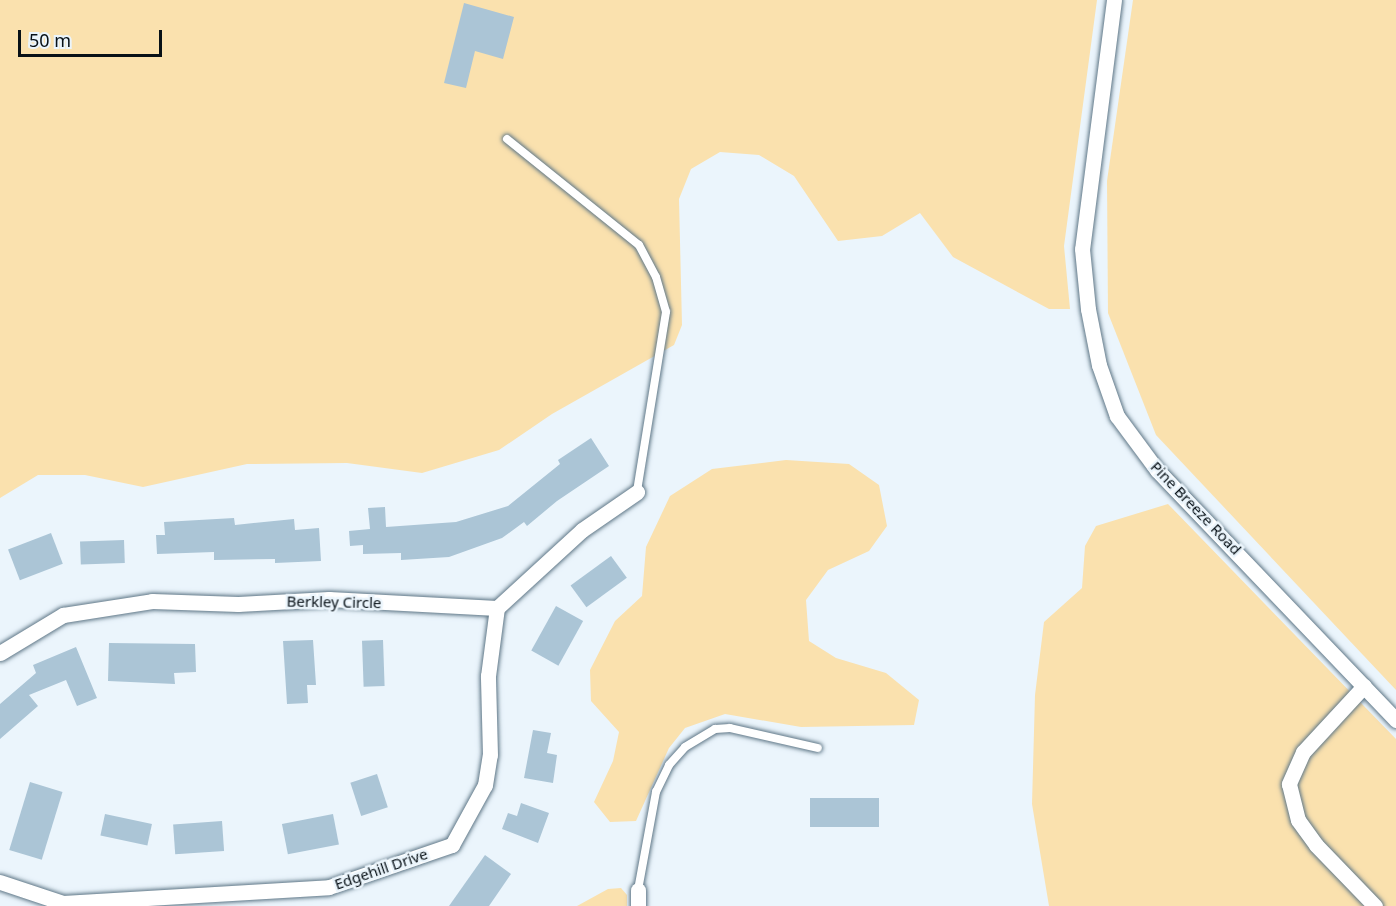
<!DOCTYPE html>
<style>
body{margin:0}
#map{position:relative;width:1396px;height:906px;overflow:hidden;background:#ebf5fc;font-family:"Noto Sans",sans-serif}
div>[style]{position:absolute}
.green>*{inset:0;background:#fae1ae}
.building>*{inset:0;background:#abc5d6;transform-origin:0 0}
.roads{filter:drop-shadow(0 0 2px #5f7787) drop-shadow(0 0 2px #5f7787)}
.lane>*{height:8px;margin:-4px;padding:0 4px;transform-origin:4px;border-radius:4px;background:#fff}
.street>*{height:15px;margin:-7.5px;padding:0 7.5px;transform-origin:7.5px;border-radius:7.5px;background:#fff}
span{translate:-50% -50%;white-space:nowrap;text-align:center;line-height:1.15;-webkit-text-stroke:5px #ebf5fc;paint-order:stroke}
.street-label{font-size:15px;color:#081117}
.scale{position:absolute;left:18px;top:30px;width:144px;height:27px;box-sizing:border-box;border:3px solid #081117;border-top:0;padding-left:8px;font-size:18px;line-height:21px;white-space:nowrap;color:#081117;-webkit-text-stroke:4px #ebf5fc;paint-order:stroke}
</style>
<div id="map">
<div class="green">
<i style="clip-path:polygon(0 0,1097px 0,1064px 246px,1070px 309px,1049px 309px,953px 257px,920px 213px,882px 236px,838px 241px,794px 176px,759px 155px,720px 152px,691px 169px,679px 199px,682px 325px,674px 345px,552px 414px,499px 450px,422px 473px,347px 463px,247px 464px,143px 487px,85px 475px,38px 475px,0 498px)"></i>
<i style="clip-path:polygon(1133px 0,1396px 0,1396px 690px,1156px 435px,1108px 313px,1107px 181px)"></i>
<i style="clip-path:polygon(786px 460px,849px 464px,879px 485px,887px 526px,869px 551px,828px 570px,806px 600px,809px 641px,836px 658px,886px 673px,919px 700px,914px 725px,801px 727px,725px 714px,685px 728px,669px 748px,636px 821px,610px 822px,594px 802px,613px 761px,619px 732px,591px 701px,590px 670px,615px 621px,642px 596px,646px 547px,670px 496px,712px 469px)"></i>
<i style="clip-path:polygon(1168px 504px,1396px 739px,1396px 906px,1049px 906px,1032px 804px,1035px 695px,1044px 622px,1082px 588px,1085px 546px,1096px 526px)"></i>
<i style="clip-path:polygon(621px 888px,627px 895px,627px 906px,577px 906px,608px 889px)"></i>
</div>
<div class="building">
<i style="clip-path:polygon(464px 3px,514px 17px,503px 59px,475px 51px,466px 88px,444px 83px)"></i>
<i style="clip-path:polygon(591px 438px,609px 466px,557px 501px,527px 526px,524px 522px,502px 538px,449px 557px,401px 560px,401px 553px,363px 554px,363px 545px,350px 546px,349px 531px,370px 529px,368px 508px,385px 507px,386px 527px,456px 522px,508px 506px,560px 464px,558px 460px)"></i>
<i style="clip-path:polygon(234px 518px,235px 525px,294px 519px,295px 530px,319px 528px,321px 561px,275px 563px,275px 559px,214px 560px,214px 552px,157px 554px,156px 535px,165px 535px,164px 522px)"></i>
<i style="left:51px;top:533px;width:33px;height:46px;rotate:69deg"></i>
<i style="left:124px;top:540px;width:23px;height:44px;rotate:88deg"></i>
<i style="left:611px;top:556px;width:27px;height:50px;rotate:54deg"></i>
<i style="left:556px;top:606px;width:31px;height:51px;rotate:29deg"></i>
<i style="clip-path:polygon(313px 640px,316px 685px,307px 685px,308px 703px,287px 704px,283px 641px)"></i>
<i style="left:383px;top:640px;width:46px;height:21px;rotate:88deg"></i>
<i style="clip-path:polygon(109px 643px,195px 644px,196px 672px,174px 673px,175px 684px,108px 681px)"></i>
<i style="clip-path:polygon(76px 647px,97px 698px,77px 706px,66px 680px,29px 695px,38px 706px,0 739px,0 704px,36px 673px,33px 665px)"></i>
<i style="clip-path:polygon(533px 730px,551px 733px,547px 753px,557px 755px,553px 783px,524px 778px)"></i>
<i style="left:377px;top:774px;width:35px;height:28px;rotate:72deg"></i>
<i style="left:30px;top:782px;width:34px;height:71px;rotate:17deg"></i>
<i style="left:810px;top:798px;width:69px;height:29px"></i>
<i style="clip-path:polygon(521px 803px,549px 813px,538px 843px,502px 829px,508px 813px,517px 816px)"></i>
<i style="left:105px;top:814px;width:48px;height:22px;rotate:12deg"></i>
<i style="left:333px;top:814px;width:31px;height:52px;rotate:79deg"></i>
<i style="left:222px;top:821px;width:30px;height:49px;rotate:86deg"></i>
<i style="clip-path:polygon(485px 855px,511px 874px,489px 906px,449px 906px)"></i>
</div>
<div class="roads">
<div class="lane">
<i style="left:507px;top:139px;width:169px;rotate:38.8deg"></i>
<i style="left:639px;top:245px;width:36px;rotate:62deg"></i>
<i style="left:656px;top:277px;width:36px;rotate:74deg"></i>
<i style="left:666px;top:312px;width:182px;rotate:99.2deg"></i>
<i style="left:638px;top:890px;width:100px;rotate:-79.6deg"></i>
<i style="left:656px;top:792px;width:30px;rotate:-64deg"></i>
<i style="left:669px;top:765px;width:24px;rotate:-48deg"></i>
<i style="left:685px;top:747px;width:35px;rotate:-31deg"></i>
<i style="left:715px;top:729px;width:15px;rotate:-4deg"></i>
<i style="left:730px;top:728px;width:90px;rotate:12.8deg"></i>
</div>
<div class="street">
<i style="left:1114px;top:0;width:251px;rotate:97.3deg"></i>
<i style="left:1082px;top:249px;width:60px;rotate:84.3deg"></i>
<i style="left:1088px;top:309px;width:57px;rotate:78.9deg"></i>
<i style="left:1099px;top:365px;width:54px;rotate:70.6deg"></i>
<i style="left:1117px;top:416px;width:67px;rotate:53.5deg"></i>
<i style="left:1157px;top:470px;width:346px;rotate:46.3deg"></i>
<i style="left:0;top:653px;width:74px;rotate:-31.1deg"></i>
<i style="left:63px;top:615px;width:90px;rotate:-8.9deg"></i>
<i style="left:152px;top:601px;width:86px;rotate:2deg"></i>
<i style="left:238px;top:604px;width:91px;rotate:-3.1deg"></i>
<i style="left:329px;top:599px;width:168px;rotate:3.1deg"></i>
<i style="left:497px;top:608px;width:115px;rotate:-42.5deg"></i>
<i style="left:582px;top:530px;width:67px;rotate:-34.6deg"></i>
<i style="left:1364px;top:686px;width:90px;rotate:132.7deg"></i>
<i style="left:1303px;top:752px;width:35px;rotate:114deg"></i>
<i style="left:1289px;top:784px;width:37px;rotate:76deg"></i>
<i style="left:1298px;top:820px;width:31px;rotate:54deg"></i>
<i style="left:1316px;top:845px;width:85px;rotate:46deg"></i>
<i style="left:0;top:882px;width:66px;rotate:18.4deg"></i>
<i style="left:63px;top:903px;width:266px;rotate:-3.4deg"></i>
<i style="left:329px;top:887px;width:130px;rotate:-18.9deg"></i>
<i style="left:452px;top:845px;width:68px;rotate:-61.2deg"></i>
<i style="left:485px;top:785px;width:30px;rotate:-81deg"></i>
<i style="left:490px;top:755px;width:79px;rotate:-91.5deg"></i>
<i style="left:488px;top:676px;width:69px;rotate:-82.5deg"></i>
<i style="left:638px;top:906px;width:16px;rotate:-90deg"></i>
</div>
</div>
<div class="street-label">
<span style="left:1196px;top:508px;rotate:46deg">Pine Breeze Road</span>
<span style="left:334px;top:602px;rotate:1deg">Berkley Circle</span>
<span style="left:381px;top:869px;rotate:-19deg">Edgehill Drive</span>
</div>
<div class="scale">50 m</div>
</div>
